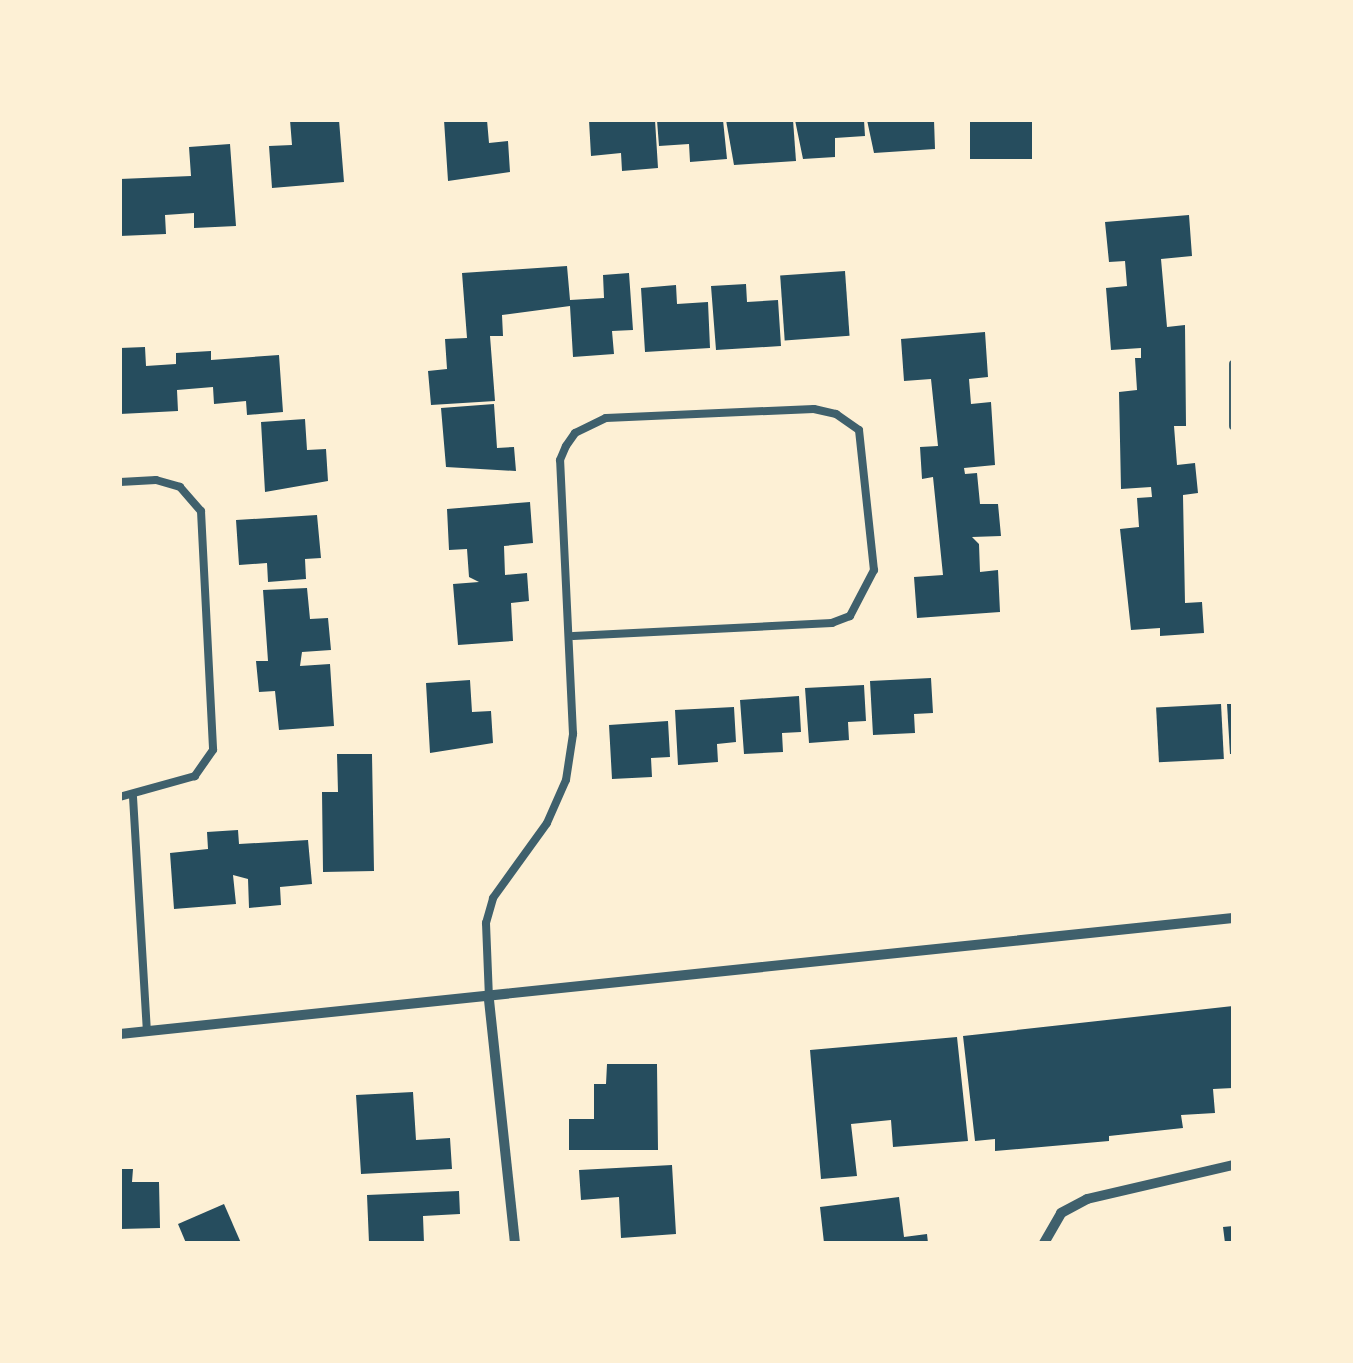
<!DOCTYPE html>
<style>
body{margin:0}
#map{position:relative;width:1353px;height:1363px;overflow:hidden;background:#fdf0d5;font-family:Ubuntu,sans-serif}
div>[style]{position:absolute}
.building>*{inset:0;background:#264d5e;transform-origin:0 0}
.service>*{height:8px;margin:-4px;padding:0 4px;transform-origin:4px;border-radius:4px;background:#3f606c}
.minor>*{height:10px;margin:-5px;padding:0 5px;transform-origin:5px;border-radius:5px;background:#3f606c}
span{translate:-50% -50%;white-space:nowrap;text-align:center;line-height:1.15;-webkit-text-stroke:10px #fdf0d5;paint-order:stroke}
.frame{position:absolute;inset:0;border:122px solid #fdf0d5;pointer-events:none}
</style>
<div id="map">
<div class="building">
<i style="clip-path:polygon(290px 120px,339px 120px,344px 182px,272px 188px,269px 146px,292px 145px)"></i>
<i style="clip-path:polygon(444px 120px,487px 120px,489px 143px,508px 141px,510px 172px,448px 181px)"></i>
<i style="clip-path:polygon(589px 120px,655px 120px,658px 168px,622px 171px,621px 153px,591px 156px)"></i>
<i style="clip-path:polygon(657px 120px,723px 120px,727px 159px,690px 162px,689px 144px,659px 146px)"></i>
<i style="clip-path:polygon(726px 120px,793px 120px,796px 161px,734px 165px)"></i>
<i style="clip-path:polygon(795px 120px,864px 120px,865px 136px,835px 138px,835px 157px,803px 159px)"></i>
<i style="clip-path:polygon(867px 120px,934px 120px,935px 149px,874px 153px)"></i>
<i style="left:970px;top:120px;width:62px;height:39px"></i>
<i style="clip-path:polygon(230px 144px,236px 226px,194px 228px,194px 213px,165px 215px,166px 234px,120px 236px,120px 179px,191px 176px,189px 147px)"></i>
<i style="clip-path:polygon(1189px 215px,1192px 256px,1161px 259px,1167px 327px,1185px 325px,1186px 426px,1174px 426px,1177px 465px,1195px 463px,1198px 493px,1183px 495px,1185px 603px,1202px 602px,1204px 633px,1160px 636px,1160px 628px,1131px 630px,1120px 529px,1139px 527px,1137px 498px,1152px 497px,1151px 487px,1121px 489px,1119px 392px,1137px 390px,1135px 358px,1141px 358px,1141px 348px,1111px 350px,1106px 288px,1127px 286px,1125px 261px,1109px 262px,1105px 222px)"></i>
<i style="clip-path:polygon(567px 266px,570px 300px,604px 298px,603px 275px,629px 273px,633px 330px,612px 331px,614px 354px,573px 357px,570px 306px,502px 315px,503px 336px,490px 336px,495px 401px,431px 405px,428px 371px,447px 369px,445px 339px,467px 338px,462px 273px)"></i>
<i style="left:845px;top:271px;width:65px;height:65px;rotate:86deg"></i>
<i style="clip-path:polygon(746px 284px,747px 302px,778px 300px,781px 346px,716px 350px,711px 286px)"></i>
<i style="clip-path:polygon(676px 285px,677px 304px,708px 302px,710px 348px,645px 352px,641px 288px)"></i>
<i style="clip-path:polygon(985px 332px,988px 377px,969px 379px,971px 404px,991px 402px,995px 465px,964px 468px,965px 474px,977px 473px,980px 504px,998px 504px,1001px 536px,972px 537px,979px 544px,980px 572px,998px 570px,1000px 612px,917px 618px,914px 577px,943px 575px,933px 477px,922px 479px,920px 447px,938px 446px,931px 379px,904px 381px,901px 339px)"></i>
<i style="clip-path:polygon(145px 347px,146px 366px,176px 364px,176px 353px,211px 351px,211px 360px,279px 355px,283px 412px,247px 415px,246px 401px,214px 404px,213px 387px,177px 390px,178px 411px,120px 414px,120px 348px)"></i>
<i style="clip-path:polygon(494px 404px,497px 448px,514px 447px,516px 471px,446px 467px,441px 408px)"></i>
<i style="clip-path:polygon(305px 419px,307px 450px,326px 449px,328px 481px,265px 492px,261px 422px)"></i>
<i style="clip-path:polygon(530px 502px,533px 543px,504px 546px,505px 575px,527px 573px,529px 601px,511px 603px,513px 641px,458px 645px,453px 584px,479px 582px,469px 577px,467px 549px,449px 550px,447px 509px)"></i>
<i style="clip-path:polygon(317px 515px,321px 558px,305px 559px,306px 579px,268px 582px,267px 563px,239px 565px,236px 520px)"></i>
<i style="clip-path:polygon(307px 588px,310px 619px,328px 618px,331px 650px,302px 652px,300px 666px,330px 664px,334px 726px,279px 730px,275px 691px,259px 692px,256px 661px,268px 661px,263px 590px)"></i>
<i style="clip-path:polygon(931px 678px,933px 713px,914px 714px,915px 733px,873px 735px,870px 681px)"></i>
<i style="clip-path:polygon(470px 680px,472px 712px,491px 711px,493px 743px,430px 753px,426px 683px)"></i>
<i style="clip-path:polygon(864px 685px,866px 721px,848px 722px,849px 740px,809px 743px,805px 688px)"></i>
<i style="clip-path:polygon(799px 696px,801px 732px,782px 733px,783px 752px,744px 754px,740px 700px)"></i>
<i style="left:1221px;top:704px;width:55px;height:65px;rotate:87deg"></i>
<i style="clip-path:polygon(1227px 704px,1233px 704px,1233px 754px,1230px 754px)"></i>
<i style="clip-path:polygon(734px 707px,736px 742px,717px 744px,718px 762px,678px 765px,675px 710px)"></i>
<i style="clip-path:polygon(668px 721px,670px 757px,651px 758px,652px 777px,612px 779px,609px 725px)"></i>
<i style="clip-path:polygon(337px 754px,372px 754px,374px 871px,323px 872px,322px 792px,338px 792px)"></i>
<i style="clip-path:polygon(238px 830px,239px 844px,308px 840px,312px 884px,280px 887px,281px 905px,249px 908px,248px 879px,233px 875px,236px 904px,174px 909px,170px 853px,208px 849px,207px 832px)"></i>
<i style="clip-path:polygon(1233px 1006px,1233px 1088px,1213px 1089px,1215px 1113px,1181px 1115px,1183px 1128px,1109px 1136px,1109px 1141px,995px 1151px,995px 1139px,975px 1141px,963px 1036px)"></i>
<i style="clip-path:polygon(957px 1037px,968px 1141px,893px 1147px,891px 1120px,851px 1124px,857px 1176px,821px 1179px,810px 1050px)"></i>
<i style="clip-path:polygon(607px 1064px,657px 1064px,658px 1150px,569px 1150px,569px 1119px,594px 1119px,594px 1084px,606px 1084px)"></i>
<i style="clip-path:polygon(413px 1092px,416px 1140px,450px 1138px,452px 1169px,361px 1174px,356px 1095px)"></i>
<i style="clip-path:polygon(672px 1165px,676px 1234px,621px 1238px,619px 1197px,581px 1200px,579px 1170px)"></i>
<i style="clip-path:polygon(120px 1169px,133px 1169px,132px 1182px,159px 1182px,160px 1228px,120px 1229px)"></i>
<i style="clip-path:polygon(459px 1191px,460px 1214px,423px 1216px,424px 1243px,369px 1243px,367px 1195px)"></i>
<i style="clip-path:polygon(899px 1197px,904px 1237px,927px 1234px,928px 1243px,824px 1243px,820px 1207px)"></i>
<i style="clip-path:polygon(224px 1204px,241px 1243px,186px 1243px,178px 1224px)"></i>
<i style="clip-path:polygon(1233px 1226px,1233px 1243px,1225px 1243px,1223px 1227px)"></i>
</div>
<div class="service">
<i style="left:1233px;top:364px;width:62px;rotate:90deg"></i>
<i style="left:120px;top:482px;width:36px;rotate:-3deg"></i>
<i style="left:156px;top:480px;width:25px;rotate:16deg"></i>
<i style="left:180px;top:487px;width:32px;rotate:49deg"></i>
<i style="left:201px;top:511px;width:239px;rotate:87.1deg"></i>
<i style="left:213px;top:750px;width:32px;rotate:125deg"></i>
<i style="left:195px;top:776px;width:78px;rotate:164.4deg"></i>
<i style="left:133px;top:797px;width:234px;rotate:86.6deg"></i>
<i style="left:489px;top:998px;width:75px;rotate:-92.3deg"></i>
<i style="left:486px;top:923px;width:26px;rotate:-74deg"></i>
<i style="left:493px;top:898px;width:92px;rotate:-54.2deg"></i>
<i style="left:547px;top:823px;width:47px;rotate:-66.2deg"></i>
<i style="left:566px;top:780px;width:47px;rotate:-81.3deg"></i>
<i style="left:573px;top:734px;width:274px;rotate:-92.7deg"></i>
<i style="left:560px;top:460px;width:15px;rotate:-67deg"></i>
<i style="left:566px;top:446px;width:16px;rotate:-55deg"></i>
<i style="left:575px;top:433px;width:34px;rotate:-26deg"></i>
<i style="left:606px;top:418px;width:208px;rotate:-2.5deg"></i>
<i style="left:814px;top:409px;width:23px;rotate:13deg"></i>
<i style="left:836px;top:414px;width:28px;rotate:35deg"></i>
<i style="left:859px;top:430px;width:141px;rotate:83.9deg"></i>
<i style="left:874px;top:570px;width:52px;rotate:117.6deg"></i>
<i style="left:850px;top:616px;width:19px;rotate:159deg"></i>
<i style="left:832px;top:623px;width:259px;rotate:177.1deg"></i>
</div>
<div class="minor">
<i style="left:489px;top:1000px;width:244px;rotate:83.9deg"></i>
<i style="left:120px;top:1034px;width:1119px;rotate:-5.95deg"></i>
<i style="left:1044px;top:1243px;width:34px;rotate:-60deg"></i>
<i style="left:1061px;top:1213px;width:30px;rotate:-28deg"></i>
<i style="left:1087px;top:1199px;width:150px;rotate:-13.1deg"></i>
</div>
<div class="frame"></div>
</div>
